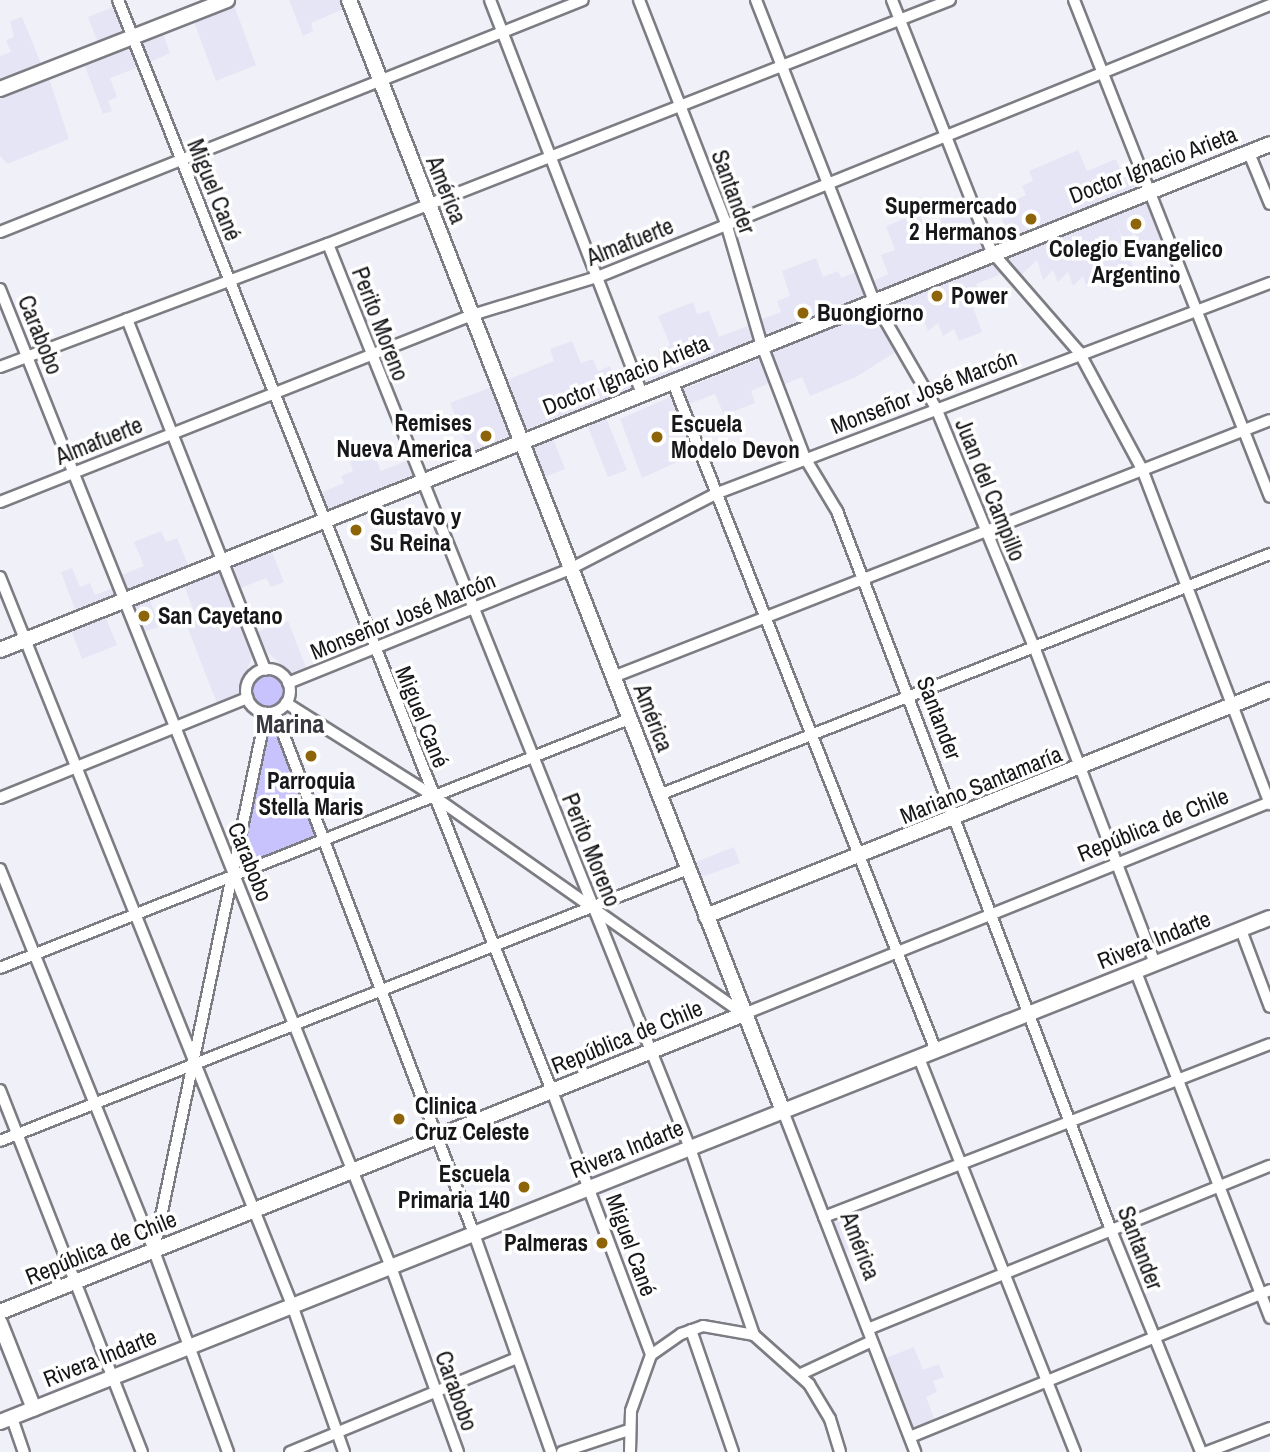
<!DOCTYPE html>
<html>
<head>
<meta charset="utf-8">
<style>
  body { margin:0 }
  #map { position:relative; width:1270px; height:1452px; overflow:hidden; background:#f0f0f8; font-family:"Archivo Narrow",sans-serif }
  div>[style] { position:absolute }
  .built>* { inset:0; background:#e6e5f5 }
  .green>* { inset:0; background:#c8c3fc }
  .round { border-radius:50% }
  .roads { filter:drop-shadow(2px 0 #7c7c83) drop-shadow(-2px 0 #7c7c83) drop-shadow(0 2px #7c7c83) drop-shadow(0 -2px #7c7c83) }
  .street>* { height:10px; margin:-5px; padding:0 5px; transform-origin:5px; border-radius:5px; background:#fff }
  .street>.ring { margin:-5px; padding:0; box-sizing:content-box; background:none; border:10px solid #fff; border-radius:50% }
  .secondary>* { height:14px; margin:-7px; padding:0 7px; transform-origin:7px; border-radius:7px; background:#fff }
  .dots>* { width:19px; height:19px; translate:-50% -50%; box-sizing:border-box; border:4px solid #fff; border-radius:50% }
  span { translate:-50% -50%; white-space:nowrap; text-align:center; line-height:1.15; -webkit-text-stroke:7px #fff; paint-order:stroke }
  .street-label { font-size:23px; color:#17171a }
  .poi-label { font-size:23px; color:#17171a; font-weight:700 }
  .right { translate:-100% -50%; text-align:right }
  .left { translate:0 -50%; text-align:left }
  .quarter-label { font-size:26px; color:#393940; font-weight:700 }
</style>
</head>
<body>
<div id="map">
  <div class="built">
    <div style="clip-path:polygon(289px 0,343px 0,346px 8px,311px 23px,313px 31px,303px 36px)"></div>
    <div style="clip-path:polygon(234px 5px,256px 65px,216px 81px,194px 22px)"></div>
    <div style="clip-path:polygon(116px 6px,123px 30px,98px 43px,88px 17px)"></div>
    <div style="clip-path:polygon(22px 17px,42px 66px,0 82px,0 56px,11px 52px,6px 40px,14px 37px,10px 21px)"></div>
    <div style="clip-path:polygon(163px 34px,170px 53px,146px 64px,141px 45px)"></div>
    <div style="clip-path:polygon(124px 48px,133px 52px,139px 67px,110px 78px,117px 97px,108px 101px,112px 111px,103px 114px,84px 64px)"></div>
    <div style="clip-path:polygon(49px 78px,69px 139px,7px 164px,0 155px,0 97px)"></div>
    <div style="clip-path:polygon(1078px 150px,1087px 171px,1116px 159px,1122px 174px,1138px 168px,1142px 189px,997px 243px,993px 236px,1006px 230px,998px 208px,1026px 195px,1022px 186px,1033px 181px,1029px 171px)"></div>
    <div style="clip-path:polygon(1146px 202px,1163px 243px,1142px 251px,1135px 234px,1123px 238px,1115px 221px,1134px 269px,1087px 288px,1083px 276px,1073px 286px,1068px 272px,1058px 282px,1053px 270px,1043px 280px,1037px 260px,1018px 278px,1003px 260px)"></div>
    <div style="clip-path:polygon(972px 206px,987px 252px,882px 294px,875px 291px,871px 282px,888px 274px,881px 255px,895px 250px,886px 226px,919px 213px,924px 225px)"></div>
    <div style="clip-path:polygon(816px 258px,823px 277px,838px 271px,841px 278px,861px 270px,869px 292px,866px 299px,765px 336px,759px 320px,781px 312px,777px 301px,790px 296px,782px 271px)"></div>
    <div style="clip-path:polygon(990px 262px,1004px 273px,976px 284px,982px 299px,973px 307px,982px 332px,959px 341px,954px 329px,943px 336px,938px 323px,928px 331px,923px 318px,911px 327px,907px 315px,890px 322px,882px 306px)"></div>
    <div style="clip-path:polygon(693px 302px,697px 314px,709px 311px,719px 337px,750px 325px,753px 342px,649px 385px,637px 364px,661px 360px,658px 350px,670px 345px,658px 316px)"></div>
    <div style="clip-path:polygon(870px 310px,897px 351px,856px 377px,810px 396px,802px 377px,783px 385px,773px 357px,775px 349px,866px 316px)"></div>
    <div style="clip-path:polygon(572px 341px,581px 363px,593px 359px,598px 371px,610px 366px,614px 377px,632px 370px,635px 387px,522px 431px,502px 382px,554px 361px,550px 349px)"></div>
    <div style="clip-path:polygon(759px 355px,772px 382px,751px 391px,755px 403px,724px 415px,715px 394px,686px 405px,681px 390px,684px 385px,686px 388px,756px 360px)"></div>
    <div style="clip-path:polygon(494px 386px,513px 434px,471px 454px,450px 403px)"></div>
    <div style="clip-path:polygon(670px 397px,693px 455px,642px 478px,620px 419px)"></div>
    <div style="clip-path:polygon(605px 415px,627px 470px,608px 477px,586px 422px)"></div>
    <div style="clip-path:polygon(552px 436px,565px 469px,540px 479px,529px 450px)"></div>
    <div style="clip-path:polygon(371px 447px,381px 471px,411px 459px,413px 479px,324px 512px,316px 495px,344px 483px,341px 476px,353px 471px,348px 456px)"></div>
    <div style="clip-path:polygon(161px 531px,166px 542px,177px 538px,189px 567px,126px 590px,119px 576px,144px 566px,134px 542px)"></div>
    <div style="clip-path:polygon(270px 547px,284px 582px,271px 587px,266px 578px,241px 588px,233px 564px)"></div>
    <div style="clip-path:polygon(72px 568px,80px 587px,90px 583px,95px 595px,115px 587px,116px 595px,76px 612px,61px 572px)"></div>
    <div style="clip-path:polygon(219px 570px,252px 657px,238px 696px,218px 706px,183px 616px,194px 612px,183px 582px)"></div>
    <div style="clip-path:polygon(148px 595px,160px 626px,142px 633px,132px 607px)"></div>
    <div style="clip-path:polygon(104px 613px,117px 645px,82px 659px,70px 627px)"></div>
    <div style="clip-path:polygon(288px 621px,307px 670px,294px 675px,267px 652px,257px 632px)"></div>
    <div style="clip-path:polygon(734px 847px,740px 863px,697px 879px,691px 864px)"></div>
    <div style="clip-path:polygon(850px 1214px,861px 1244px,843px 1252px,834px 1223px)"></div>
    <div style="clip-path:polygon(914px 1347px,923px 1370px,939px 1364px,944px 1377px,933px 1381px,937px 1392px,926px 1397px,935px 1421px,915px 1428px,909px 1426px,883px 1359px)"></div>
  </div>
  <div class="green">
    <div class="round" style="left:253px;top:676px;width:30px;height:30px"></div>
    <div style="clip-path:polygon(273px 727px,316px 836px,241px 868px,267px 731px)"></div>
  </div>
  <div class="roads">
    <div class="street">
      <div style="left:118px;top:0;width:1174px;rotate:68.31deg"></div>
      <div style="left:552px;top:1091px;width:282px;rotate:69.4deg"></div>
      <div style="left:651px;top:1355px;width:59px;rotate:109.7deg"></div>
      <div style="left:631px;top:1411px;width:41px;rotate:91.4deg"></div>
      <div style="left:490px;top:0;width:420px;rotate:68.9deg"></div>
      <div style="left:639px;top:0;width:239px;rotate:68.7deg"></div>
      <div style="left:726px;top:223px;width:125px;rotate:73.7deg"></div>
      <div style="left:761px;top:343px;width:123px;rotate:69.1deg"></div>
      <div style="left:805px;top:458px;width:62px;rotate:58.9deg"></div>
      <div style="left:837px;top:511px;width:769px;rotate:69.14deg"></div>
      <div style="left:1111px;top:1230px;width:240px;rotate:67.9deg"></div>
      <div style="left:756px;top:0;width:321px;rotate:68.6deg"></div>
      <div style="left:873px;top:299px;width:126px;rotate:60deg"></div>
      <div style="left:936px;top:408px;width:255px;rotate:67.7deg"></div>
      <div style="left:1033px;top:644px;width:342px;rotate:69.1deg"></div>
      <div style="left:892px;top:0;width:271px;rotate:68.4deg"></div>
      <div style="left:992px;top:252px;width:133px;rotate:49deg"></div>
      <div style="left:1079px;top:352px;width:133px;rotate:61.7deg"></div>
      <div style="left:1142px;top:469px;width:359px;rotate:69.1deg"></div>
      <div style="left:1074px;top:0;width:534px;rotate:68.48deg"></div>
      <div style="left:1249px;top:153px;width:55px;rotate:67.6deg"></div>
      <div style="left:0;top:232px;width:627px;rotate:-21.7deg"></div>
      <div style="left:328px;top:244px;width:974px;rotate:68.18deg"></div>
      <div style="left:690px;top:1148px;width:198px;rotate:71.1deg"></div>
      <div style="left:0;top:289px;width:1053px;rotate:68.21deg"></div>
      <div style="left:391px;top:1267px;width:197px;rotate:70.1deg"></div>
      <div style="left:127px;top:319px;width:377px;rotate:68.5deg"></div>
      <div style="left:0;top:367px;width:350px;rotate:-20.6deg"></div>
      <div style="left:328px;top:244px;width:668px;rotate:-21.42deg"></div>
      <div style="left:672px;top:380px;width:721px;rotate:68.52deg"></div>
      <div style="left:0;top:502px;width:508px;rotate:-21.61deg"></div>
      <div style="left:472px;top:315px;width:134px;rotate:-16.9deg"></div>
      <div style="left:600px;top:276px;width:723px;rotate:-22.02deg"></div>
      <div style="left:0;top:577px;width:784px;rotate:68.14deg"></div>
      <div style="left:292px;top:1305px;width:156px;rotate:70.5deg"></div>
      <div class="ring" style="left:246px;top:669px;width:34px;height:34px"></div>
      <div style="left:613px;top:677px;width:705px;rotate:-21.36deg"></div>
      <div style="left:288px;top:683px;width:304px;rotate:-22deg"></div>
      <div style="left:570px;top:569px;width:163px;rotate:-27.3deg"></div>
      <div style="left:715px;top:494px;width:594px;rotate:-20.82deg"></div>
      <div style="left:286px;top:703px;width:173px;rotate:32.2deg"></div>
      <div style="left:432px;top:795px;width:381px;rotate:35.1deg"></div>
      <div style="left:744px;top:1014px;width:567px;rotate:-21.95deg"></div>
      <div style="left:275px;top:712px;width:559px;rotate:69.13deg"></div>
      <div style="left:474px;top:1234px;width:231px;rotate:70.5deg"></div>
      <div style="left:659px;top:795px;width:657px;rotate:-21.53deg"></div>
      <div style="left:0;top:798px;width:267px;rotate:-22deg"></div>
      <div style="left:0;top:869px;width:412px;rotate:68deg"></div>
      <div style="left:154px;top:1251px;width:214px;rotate:69.8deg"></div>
      <div style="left:1241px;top:930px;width:82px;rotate:69.4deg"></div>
      <div style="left:0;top:968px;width:676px;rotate:-21.6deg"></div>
      <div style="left:1136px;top:972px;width:371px;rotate:68.8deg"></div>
      <div style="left:919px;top:1058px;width:424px;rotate:68.4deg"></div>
      <div style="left:0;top:1090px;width:389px;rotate:68.6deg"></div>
      <div style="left:783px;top:1111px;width:366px;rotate:68.8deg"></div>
      <div style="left:0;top:1141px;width:740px;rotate:-21.57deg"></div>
      <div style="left:824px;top:1217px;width:478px;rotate:-21.2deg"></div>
      <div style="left:154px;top:1250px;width:549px;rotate:-78.22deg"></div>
      <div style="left:868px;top:1329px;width:434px;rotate:-22.1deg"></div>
      <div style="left:691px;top:1330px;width:129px;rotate:71deg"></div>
      <div style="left:651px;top:1355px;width:37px;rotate:-35deg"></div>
      <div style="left:681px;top:1334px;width:23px;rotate:-20deg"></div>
      <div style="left:703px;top:1326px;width:52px;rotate:10deg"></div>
      <div style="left:754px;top:1335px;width:74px;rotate:41.7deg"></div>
      <div style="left:809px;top:1384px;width:41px;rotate:59deg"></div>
      <div style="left:830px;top:1419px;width:34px;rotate:73deg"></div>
      <div style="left:801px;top:1374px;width:78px;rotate:-24.9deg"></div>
      <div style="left:12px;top:1418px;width:36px;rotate:71deg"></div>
      <div style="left:910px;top:1437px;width:389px;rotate:-22.2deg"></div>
      <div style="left:290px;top:1452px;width:246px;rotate:-22.5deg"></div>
      <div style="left:562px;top:1452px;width:71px;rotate:-18.2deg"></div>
      <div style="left:1207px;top:1452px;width:67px;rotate:-20.9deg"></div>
    </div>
    <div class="secondary">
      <div style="left:349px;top:0;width:1193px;rotate:68.66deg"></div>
      <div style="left:0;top:89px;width:244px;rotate:-21.4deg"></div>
      <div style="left:0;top:650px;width:1367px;rotate:-21.72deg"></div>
      <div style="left:706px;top:916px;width:608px;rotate:-21.84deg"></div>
      <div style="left:0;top:1312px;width:801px;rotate:-21.83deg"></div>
      <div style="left:0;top:1323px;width:92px;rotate:68.4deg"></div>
      <div style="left:0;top:1422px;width:1366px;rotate:-21.65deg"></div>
    </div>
  </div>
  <div class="dots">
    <div style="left:1031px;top:219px;background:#8e6409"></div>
    <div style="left:1136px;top:224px;background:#8e6409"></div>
    <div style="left:937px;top:296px;background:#8e6409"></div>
    <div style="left:803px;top:313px;background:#8e6409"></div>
    <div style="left:486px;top:436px;background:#8e6409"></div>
    <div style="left:657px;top:437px;background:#8e6409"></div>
    <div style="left:356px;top:530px;background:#8e6409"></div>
    <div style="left:144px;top:616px;background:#8e6409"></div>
    <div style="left:311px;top:756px;background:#8e6409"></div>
    <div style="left:399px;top:1119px;background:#8e6409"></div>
    <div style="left:524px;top:1187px;background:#8e6409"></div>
    <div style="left:602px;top:1243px;background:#8e6409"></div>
  </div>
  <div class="street-label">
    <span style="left:1153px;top:165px;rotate:-21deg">Doctor Ignacio Arieta</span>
    <span style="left:214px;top:190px;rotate:68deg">Miguel Cané</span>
    <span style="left:446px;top:190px;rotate:68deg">América</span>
    <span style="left:733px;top:192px;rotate:70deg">Santander</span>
    <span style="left:630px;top:242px;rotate:-22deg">Almafuerte</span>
    <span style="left:380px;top:324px;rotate:69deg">Perito Moreno</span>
    <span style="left:40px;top:335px;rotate:68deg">Carabobo</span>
    <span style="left:626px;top:375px;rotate:-22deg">Doctor Ignacio Arieta</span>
    <span style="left:924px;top:392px;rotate:-21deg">Monseñor José Marcón</span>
    <span style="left:99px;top:441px;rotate:-22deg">Almafuerte</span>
    <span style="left:990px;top:490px;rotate:68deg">Juan del Campillo</span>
    <span style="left:403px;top:616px;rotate:-22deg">Monseñor José Marcón</span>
    <span style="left:422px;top:717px;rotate:68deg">Miguel Cané</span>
    <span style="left:653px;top:718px;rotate:69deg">América</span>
    <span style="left:939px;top:718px;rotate:69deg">Santander</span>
    <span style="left:981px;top:785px;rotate:-22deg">Mariano Santamaría</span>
    <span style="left:1153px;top:825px;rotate:-22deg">República de Chile</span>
    <span style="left:591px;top:850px;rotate:68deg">Perito Moreno</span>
    <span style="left:250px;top:862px;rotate:68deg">Carabobo</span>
    <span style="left:1154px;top:940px;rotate:-22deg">Rivera Indarte</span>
    <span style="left:627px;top:1037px;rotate:-22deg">República de Chile</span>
    <span style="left:627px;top:1149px;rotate:-22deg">Rivera Indarte</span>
    <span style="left:631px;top:1245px;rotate:70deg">Miguel Cané</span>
    <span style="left:860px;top:1246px;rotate:69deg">América</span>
    <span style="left:101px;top:1248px;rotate:-22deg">República de Chile</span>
    <span style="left:1140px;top:1248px;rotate:69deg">Santander</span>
    <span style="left:100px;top:1358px;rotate:-22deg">Rivera Indarte</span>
    <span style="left:456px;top:1391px;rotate:70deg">Carabobo</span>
  </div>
  <div class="poi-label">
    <span class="right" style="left:1017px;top:219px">Supermercado<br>2 Hermanos</span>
    <span style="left:1136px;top:262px">Colegio Evangelico<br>Argentino</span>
    <span class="left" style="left:951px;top:296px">Power</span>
    <span class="left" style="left:817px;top:313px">Buongiorno</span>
    <span class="right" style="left:472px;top:436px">Remises<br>Nueva America</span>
    <span class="left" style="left:671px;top:437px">Escuela<br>Modelo Devon</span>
    <span class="left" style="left:370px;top:530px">Gustavo y<br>Su Reina</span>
    <span class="left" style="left:158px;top:616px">San Cayetano</span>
    <span style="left:311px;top:794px">Parroquia<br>Stella Maris</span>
    <span class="left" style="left:415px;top:1119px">Clinica<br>Cruz Celeste</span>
    <span class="right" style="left:510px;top:1187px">Escuela<br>Primaria 140</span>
    <span class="right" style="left:588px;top:1243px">Palmeras</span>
  </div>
  <div class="quarter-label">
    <span style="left:290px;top:724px">Marina</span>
  </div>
</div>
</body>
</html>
